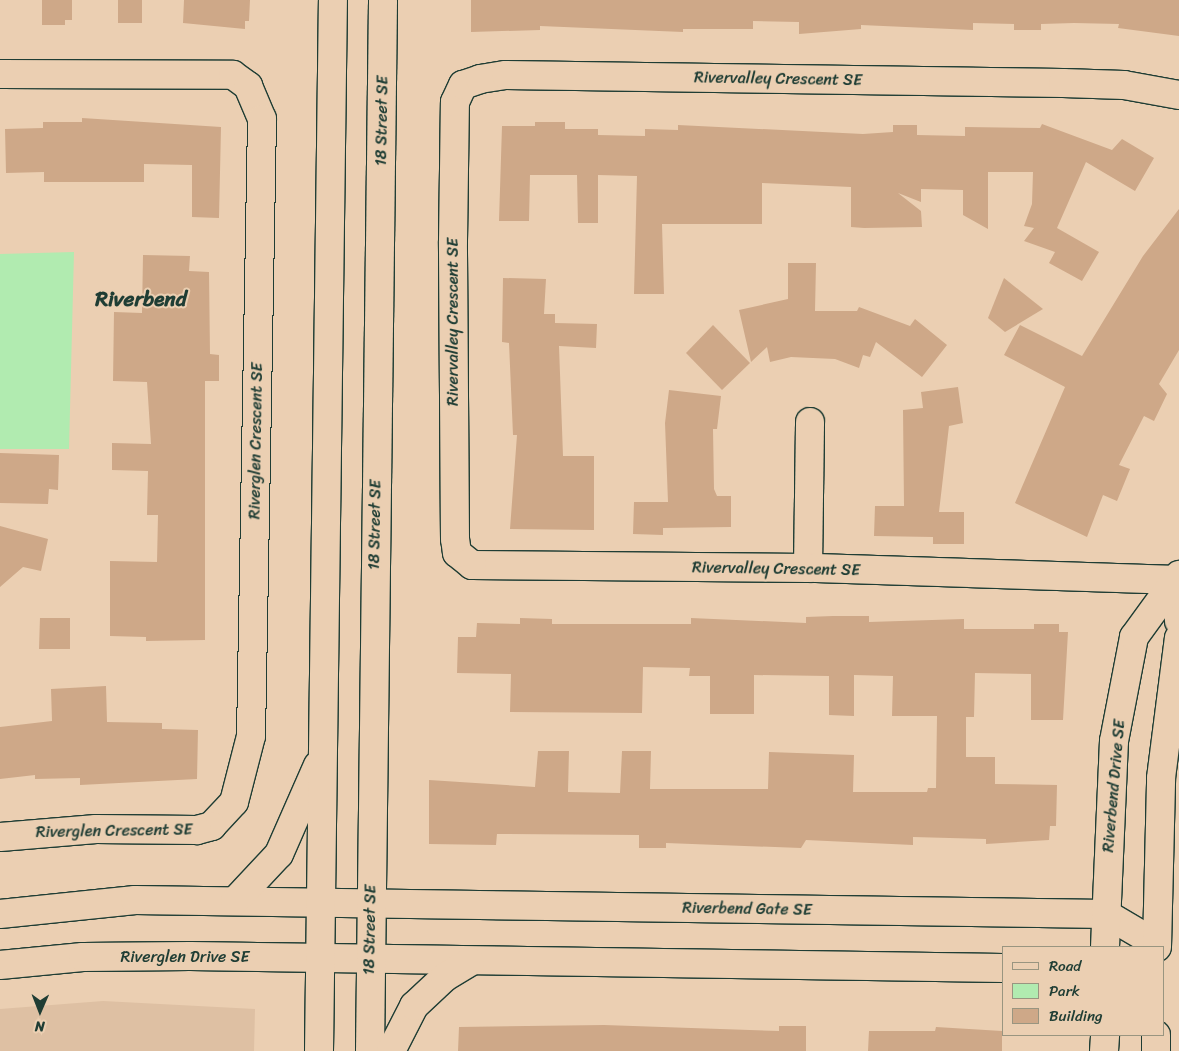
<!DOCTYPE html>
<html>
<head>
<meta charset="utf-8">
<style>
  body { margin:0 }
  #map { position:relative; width:1179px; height:1051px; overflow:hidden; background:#ebcfb2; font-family:Sriracha,sans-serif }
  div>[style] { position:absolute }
  .built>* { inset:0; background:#dec0a3 }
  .green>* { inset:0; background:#b1ebb0 }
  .building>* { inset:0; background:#cea888 }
  .roads { filter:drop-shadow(1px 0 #1f3d34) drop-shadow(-1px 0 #1f3d34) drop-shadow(0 1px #1f3d34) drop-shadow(0 -1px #1f3d34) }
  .minor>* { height:28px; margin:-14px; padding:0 14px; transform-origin:14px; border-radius:14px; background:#ebcfb2 }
  .tertiary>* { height:28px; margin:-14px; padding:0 14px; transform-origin:14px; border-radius:14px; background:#ebcfb2 }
  .secondary>* { height:28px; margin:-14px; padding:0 14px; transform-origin:14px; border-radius:14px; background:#ebcfb2 }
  span { translate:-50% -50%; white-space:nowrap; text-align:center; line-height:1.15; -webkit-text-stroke:4px #ebcfb2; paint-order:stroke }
  .street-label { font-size:16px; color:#1f3d34 }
  .district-label { font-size:21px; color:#1f3d34; font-weight:700 }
  .legend { position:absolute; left:1002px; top:946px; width:162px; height:90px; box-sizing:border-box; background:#ebcfb2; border:1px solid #999580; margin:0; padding:6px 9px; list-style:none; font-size:15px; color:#1f3d34 }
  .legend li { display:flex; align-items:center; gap:10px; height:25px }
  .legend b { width:25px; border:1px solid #999580 }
  .north { position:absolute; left:15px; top:986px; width:50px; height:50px; -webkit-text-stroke:4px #ebcfb2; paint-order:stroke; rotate:181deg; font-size:14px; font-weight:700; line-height:20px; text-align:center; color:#1f3d34 }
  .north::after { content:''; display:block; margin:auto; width:18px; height:22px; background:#1f3d34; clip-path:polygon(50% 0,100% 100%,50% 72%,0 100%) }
</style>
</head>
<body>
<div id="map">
  <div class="built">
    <div style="clip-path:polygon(103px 1001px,255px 1009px,254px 1051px,0 1051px,0 1009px)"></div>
  </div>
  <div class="green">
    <div style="clip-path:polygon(74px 252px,69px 449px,0 449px,0 254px)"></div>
  </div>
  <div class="building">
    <div style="clip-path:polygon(42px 0,72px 0,72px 20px,65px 20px,65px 25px,42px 25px)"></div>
    <div style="clip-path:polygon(118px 0,142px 0,142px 23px,118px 23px)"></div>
    <div style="clip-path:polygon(184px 0,250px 0,249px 21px,245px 21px,245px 29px,183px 23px)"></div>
    <div style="clip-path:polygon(471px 0,1179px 0,1179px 36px,1118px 28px,1119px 24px,1074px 23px,1041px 24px,1041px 30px,1014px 30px,1014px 24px,973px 23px,973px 30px,861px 25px,861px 29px,799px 34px,799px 22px,753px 21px,753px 29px,683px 29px,683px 32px,540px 26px,540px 30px,471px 32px)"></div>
    <div style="clip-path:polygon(82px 118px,221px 127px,219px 218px,192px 217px,192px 165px,144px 164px,144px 182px,44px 182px,44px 172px,6px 173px,5px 129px,43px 128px,43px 122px,82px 122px)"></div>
    <div style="clip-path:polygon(535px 122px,565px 122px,565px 129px,598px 129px,598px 135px,645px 136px,645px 129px,678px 130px,678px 125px,863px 134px,893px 132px,893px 125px,917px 125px,917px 135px,965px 136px,965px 127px,1040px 128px,1042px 124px,1112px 150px,1122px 139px,1154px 158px,1135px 191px,1086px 162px,1057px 228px,1099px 252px,1082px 281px,1049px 263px,1055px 252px,1024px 241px,1034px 228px,1024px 226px,1032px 204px,1033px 172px,988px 172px,988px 229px,963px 215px,963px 190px,921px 189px,921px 202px,898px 193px,921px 211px,922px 227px,864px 228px,851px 227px,851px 187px,762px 183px,762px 224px,662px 224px,664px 294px,634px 294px,637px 176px,598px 175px,598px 223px,578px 223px,577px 175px,530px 175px,529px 221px,499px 221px,502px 126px,535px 126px)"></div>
    <div style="clip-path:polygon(1179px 209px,1179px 350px,1159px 384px,1167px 394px,1154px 421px,1144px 416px,1119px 465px,1130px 469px,1117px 501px,1103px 495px,1087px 537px,1015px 503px,1065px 387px,1004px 355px,1020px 325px,1082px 356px,1143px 256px)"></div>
    <div style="clip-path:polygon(143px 255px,190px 256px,189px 271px,209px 272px,210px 354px,219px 355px,219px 381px,205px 381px,205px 640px,146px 641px,146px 637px,110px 636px,110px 561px,157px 562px,158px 515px,147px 515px,148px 471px,112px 470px,112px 443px,151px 444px,147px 382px,113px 381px,114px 312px,142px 313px)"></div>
    <div style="clip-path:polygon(788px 263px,816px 263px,815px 311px,857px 311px,859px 307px,910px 326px,915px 319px,947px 345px,922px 377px,876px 342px,870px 357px,863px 355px,859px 368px,835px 359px,791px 357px,770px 362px,767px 347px,751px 362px,739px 310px,788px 299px)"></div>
    <div style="clip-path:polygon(503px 278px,546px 279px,544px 314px,555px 314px,555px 323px,597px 324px,596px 348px,559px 346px,563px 456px,594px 456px,594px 530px,510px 529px,517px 435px,513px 435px,509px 343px,502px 342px)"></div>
    <div style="clip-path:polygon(1004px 278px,1043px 309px,1005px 332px,988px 318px)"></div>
    <div style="clip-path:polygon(713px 325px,750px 363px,722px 390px,686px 353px)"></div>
    <div style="clip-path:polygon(958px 387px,963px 423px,949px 426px,939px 512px,964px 512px,964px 544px,933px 544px,933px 537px,874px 536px,875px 506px,904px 506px,903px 410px,923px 408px,921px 392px)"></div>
    <div style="clip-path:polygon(669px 390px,721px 396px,717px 429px,713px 429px,714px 489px,717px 496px,731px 496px,731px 527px,663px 528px,663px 535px,633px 534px,634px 502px,668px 502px,665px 423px)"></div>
    <div style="clip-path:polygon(0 453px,59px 455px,58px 490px,49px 489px,48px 504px,0 503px)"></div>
    <div style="clip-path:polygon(0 526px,48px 539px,41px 571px,23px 567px,0 587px)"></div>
    <div style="clip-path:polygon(833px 616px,869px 616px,869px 622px,964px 619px,964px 629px,1034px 629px,1034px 624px,1059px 624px,1059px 632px,1068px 632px,1063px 720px,1031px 720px,1031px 674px,975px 673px,974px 717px,966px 717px,966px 757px,995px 757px,995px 784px,1057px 785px,1056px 826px,1050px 826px,1049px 840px,986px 844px,986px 839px,913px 837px,913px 845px,806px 840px,801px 848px,666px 843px,666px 848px,639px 848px,639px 835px,497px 834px,496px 845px,429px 844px,429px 780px,535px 787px,538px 751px,569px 751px,568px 792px,620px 793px,622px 751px,651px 751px,650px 789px,768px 789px,769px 752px,854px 755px,853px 792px,927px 792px,928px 788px,936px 788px,937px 716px,892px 716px,893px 676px,854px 675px,854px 716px,829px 715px,829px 676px,754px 675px,754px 714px,710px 714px,710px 676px,689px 676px,690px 668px,643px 667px,642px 713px,510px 712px,511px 674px,457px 673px,458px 637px,476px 637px,477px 623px,520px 624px,520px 618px,552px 619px,552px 624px,691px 624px,691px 618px,806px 623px,806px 617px)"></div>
    <div style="clip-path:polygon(40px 618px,70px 618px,70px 649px,39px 649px)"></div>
    <div style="clip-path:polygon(106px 686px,107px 722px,162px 723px,162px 729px,198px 730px,197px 779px,80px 785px,80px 778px,35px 779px,35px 775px,0 779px,0 727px,52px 721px,51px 689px)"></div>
    <div style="clip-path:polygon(604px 1025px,779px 1031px,779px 1026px,806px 1026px,806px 1051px,458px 1051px,459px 1027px)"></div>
    <div style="clip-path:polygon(936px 1027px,1002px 1031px,1002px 1051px,868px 1051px,869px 1031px,935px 1031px)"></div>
  </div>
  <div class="roads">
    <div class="minor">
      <div style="left:0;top:74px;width:233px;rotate:0.2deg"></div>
      <div style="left:233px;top:75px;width:19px;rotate:36deg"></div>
      <div style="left:248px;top:86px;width:36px;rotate:67deg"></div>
      <div style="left:262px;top:119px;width:617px;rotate:91.02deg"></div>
      <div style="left:251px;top:736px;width:68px;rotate:104.4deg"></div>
      <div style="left:234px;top:802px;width:33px;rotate:133deg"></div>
      <div style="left:212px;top:826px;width:16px;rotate:165deg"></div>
      <div style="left:197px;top:830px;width:101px;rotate:-179.4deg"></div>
      <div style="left:96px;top:829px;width:96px;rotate:175.2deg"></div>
      <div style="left:808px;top:568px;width:146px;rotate:-89.2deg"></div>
      <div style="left:1177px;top:580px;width:369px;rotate:-178.1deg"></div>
      <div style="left:808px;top:568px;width:336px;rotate:-179.5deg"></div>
      <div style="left:472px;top:565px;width:19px;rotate:-141deg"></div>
      <div style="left:457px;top:553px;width:14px;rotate:-98deg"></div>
      <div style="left:455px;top:539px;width:298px;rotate:-90.4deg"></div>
      <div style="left:453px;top:241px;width:139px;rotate:-89.2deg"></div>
      <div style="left:455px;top:102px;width:19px;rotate:-65deg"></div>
      <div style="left:463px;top:85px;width:18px;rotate:-19deg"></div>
      <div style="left:480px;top:79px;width:26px;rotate:-9deg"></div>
      <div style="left:506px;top:75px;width:557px;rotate:0.82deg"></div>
      <div style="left:1063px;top:83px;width:61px;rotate:1.9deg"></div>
      <div style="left:1124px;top:85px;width:56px;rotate:10.3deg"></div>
    </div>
    <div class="tertiary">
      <div style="left:1177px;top:580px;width:41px;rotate:87.2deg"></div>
      <div style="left:0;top:914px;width:136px;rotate:-5.9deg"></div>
      <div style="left:135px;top:900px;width:971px;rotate:0.83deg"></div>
      <div style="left:1106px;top:914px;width:59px;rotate:30.5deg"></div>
      <div style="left:1105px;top:947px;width:206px;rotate:-87.5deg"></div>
      <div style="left:1114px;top:741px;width:106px;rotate:-79.1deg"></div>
      <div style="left:1134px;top:637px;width:77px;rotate:-54deg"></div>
      <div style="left:1157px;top:947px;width:169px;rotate:-88.6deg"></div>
      <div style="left:1161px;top:778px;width:141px;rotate:-82.7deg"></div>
      <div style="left:0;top:965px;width:83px;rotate:-5.5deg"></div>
      <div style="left:83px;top:957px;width:107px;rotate:-0.5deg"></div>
      <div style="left:190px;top:956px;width:813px;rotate:0.85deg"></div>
      <div style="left:1104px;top:1051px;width:16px;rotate:-86deg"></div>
      <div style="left:1156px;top:1051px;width:16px;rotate:-90deg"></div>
    </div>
    <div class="secondary">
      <div style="left:235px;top:901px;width:64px;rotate:-46.9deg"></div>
      <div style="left:279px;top:854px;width:97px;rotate:-66.3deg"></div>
      <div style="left:319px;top:1051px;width:1051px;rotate:-89.24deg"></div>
      <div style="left:370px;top:1051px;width:1051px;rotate:-89.29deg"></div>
      <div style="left:391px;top:1051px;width:51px;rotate:-62.9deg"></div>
      <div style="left:414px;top:1006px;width:42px;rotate:-43.1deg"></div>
      <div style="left:445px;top:977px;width:29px;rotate:-31deg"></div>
    </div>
  </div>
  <div class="street-label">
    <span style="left:778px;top:79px;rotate:1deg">Rivervalley Crescent SE</span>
    <span style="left:382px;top:121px;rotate:-89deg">18 Street SE</span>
    <span style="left:453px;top:322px;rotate:-90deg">Rivervalley Crescent SE</span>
    <span style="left:256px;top:441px;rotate:-89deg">Riverglen Crescent SE</span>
    <span style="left:375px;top:525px;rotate:-89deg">18 Street SE</span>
    <span style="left:776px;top:569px;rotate:1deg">Rivervalley Crescent SE</span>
    <span style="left:1114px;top:786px;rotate:-85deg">Riverbend Drive SE</span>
    <span style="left:114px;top:831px;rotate:-1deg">Riverglen Crescent SE</span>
    <span style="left:747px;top:909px;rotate:1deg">Riverbend Gate SE</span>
    <span style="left:370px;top:930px;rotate:-89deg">18 Street SE</span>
    <span style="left:185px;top:957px">Riverglen Drive SE</span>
  </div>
  <div class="district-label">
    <span style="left:141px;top:299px">Riverbend</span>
  </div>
  <ul class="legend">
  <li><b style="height:6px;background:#ebcfb2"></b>Road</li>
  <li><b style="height:14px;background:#b1ebb0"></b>Park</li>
  <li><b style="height:14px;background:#cea888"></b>Building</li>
  </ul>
  <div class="north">N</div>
</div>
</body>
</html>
